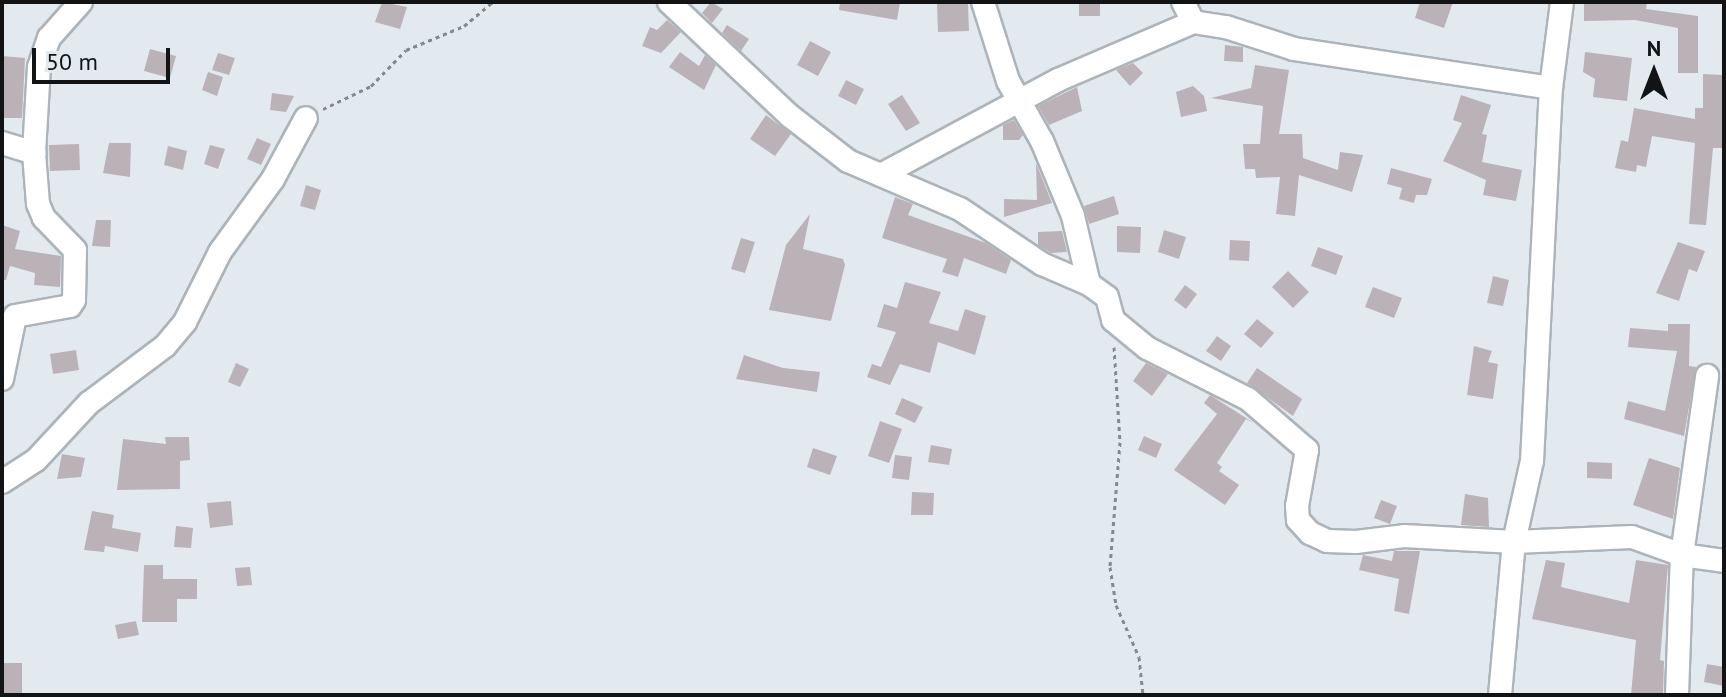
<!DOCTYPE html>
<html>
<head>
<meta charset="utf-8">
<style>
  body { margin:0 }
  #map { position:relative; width:1726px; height:697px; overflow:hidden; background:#e2eaf0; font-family:"PT Sans",sans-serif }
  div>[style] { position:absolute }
  .building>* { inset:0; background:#bbb2b7 }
  .path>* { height:3px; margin-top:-1.5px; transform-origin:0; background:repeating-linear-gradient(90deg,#83898d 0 4px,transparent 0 8px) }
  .roads { filter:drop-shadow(2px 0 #acb4b9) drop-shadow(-2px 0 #acb4b9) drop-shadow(0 2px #acb4b9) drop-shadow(0 -2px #acb4b9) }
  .minor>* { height:22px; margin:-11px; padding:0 11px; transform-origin:11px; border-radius:11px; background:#fff }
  span { translate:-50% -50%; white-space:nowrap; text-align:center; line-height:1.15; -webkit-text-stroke:6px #e2eaf0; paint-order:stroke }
  .frame { position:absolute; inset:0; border:4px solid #111315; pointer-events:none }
  .north { position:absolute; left:1614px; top:32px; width:80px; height:80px; -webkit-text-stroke:6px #e2eaf0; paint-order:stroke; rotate:0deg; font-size:22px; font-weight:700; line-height:32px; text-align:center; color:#111315 }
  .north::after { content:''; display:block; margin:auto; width:28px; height:36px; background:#111315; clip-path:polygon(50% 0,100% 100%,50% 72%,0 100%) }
  .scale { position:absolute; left:32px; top:48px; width:138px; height:36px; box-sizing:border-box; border:4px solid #111315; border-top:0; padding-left:10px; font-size:24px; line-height:28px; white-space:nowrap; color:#111315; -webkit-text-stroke:6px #e2eaf0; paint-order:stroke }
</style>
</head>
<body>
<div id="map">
  <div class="building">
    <div style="clip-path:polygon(382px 2px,407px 7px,400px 29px,375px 22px)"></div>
    <div style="clip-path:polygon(711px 2px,723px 9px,712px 23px,702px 13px)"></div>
    <div style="clip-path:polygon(840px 2px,900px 2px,897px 20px,839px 10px)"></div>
    <div style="clip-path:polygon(1079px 2px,1100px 2px,1100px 16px,1079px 16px)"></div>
    <div style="clip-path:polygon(1420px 2px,1453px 2px,1444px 28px,1415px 18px)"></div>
    <div style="clip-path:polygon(1584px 2px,1647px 2px,1646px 9px,1698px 16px,1698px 73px,1678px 73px,1678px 28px,1635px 20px,1584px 21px)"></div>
    <div style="clip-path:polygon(937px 4px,968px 4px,969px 31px,938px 32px)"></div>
    <div style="clip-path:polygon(667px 20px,681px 32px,661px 53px,642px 46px,650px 27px,657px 30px)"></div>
    <div style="clip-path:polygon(727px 25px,749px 39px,741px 51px,722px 33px)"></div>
    <div style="clip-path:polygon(810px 41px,831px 52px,818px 76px,797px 65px)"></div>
    <div style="clip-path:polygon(1225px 45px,1243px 47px,1243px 62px,1224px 61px)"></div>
    <div style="clip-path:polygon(150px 49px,176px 56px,170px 78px,144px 71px)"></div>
    <div style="clip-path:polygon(680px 52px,699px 66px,705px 55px,716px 65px,704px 90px,669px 67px)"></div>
    <div style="clip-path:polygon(1585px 52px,1632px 58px,1627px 101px,1593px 97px,1595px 79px,1583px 72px)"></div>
    <div style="clip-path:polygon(218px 53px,235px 58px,229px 75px,212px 70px)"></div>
    <div style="clip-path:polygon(2px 56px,25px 58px,22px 118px,2px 118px)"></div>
    <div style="clip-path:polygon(1133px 63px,1143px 73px,1130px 86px,1116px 70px)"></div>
    <div style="clip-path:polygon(1255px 65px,1289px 70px,1279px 134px,1302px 134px,1303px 158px,1338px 170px,1340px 152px,1363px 155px,1352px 192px,1299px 175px,1295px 216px,1276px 214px,1280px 177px,1256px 178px,1255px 169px,1245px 169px,1243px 144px,1260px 144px,1263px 106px,1211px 98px,1251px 88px)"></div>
    <div style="clip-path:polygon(208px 72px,223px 77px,217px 96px,202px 90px)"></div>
    <div style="clip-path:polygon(1703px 74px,1724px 75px,1724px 148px,1713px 148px,1706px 225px,1689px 224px,1695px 143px,1652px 136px,1646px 167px,1637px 165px,1636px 172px,1615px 168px,1621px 140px,1628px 142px,1634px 108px,1695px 119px,1695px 108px,1703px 108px)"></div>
    <div style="clip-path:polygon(846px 80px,864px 89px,856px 105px,838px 96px)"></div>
    <div style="clip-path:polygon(1193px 86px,1204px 96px,1207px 111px,1181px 117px,1176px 92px)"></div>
    <div style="clip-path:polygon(1077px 87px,1082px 111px,1049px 125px,1038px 106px)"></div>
    <div style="clip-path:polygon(272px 93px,294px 96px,286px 112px,270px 110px)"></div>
    <div style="clip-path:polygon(902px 95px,920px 123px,906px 131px,888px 104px)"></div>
    <div style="clip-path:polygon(1461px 95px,1491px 105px,1482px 134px,1487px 135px,1482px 162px,1522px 170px,1516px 201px,1483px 195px,1486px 180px,1443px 161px,1462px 123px,1453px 120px)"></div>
    <div style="clip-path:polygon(766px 115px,791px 134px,775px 156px,750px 139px)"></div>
    <div style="clip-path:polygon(1014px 120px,1023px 135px,1019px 140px,1003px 140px,1003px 125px)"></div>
    <div style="clip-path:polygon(257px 138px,271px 144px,261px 165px,247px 159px)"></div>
    <div style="clip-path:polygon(109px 143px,131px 143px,130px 177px,103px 173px)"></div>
    <div style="clip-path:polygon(79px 144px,80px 170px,50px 171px,49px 145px)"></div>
    <div style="clip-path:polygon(210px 145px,225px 149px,218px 169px,204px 164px)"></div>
    <div style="clip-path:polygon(168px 146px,187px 151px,183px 170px,164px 165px)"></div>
    <div style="clip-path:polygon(1036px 163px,1052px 203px,1004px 217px,1004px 199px,1037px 200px)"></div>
    <div style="clip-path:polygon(1391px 168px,1432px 179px,1427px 195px,1416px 195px,1414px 203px,1399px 199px,1402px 188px,1387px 184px)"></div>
    <div style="clip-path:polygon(306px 185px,321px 190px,315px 210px,300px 206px)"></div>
    <div style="clip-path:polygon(1114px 196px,1119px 214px,1089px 224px,1084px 206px)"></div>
    <div style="clip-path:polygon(895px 197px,913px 204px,908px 215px,986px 243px,1011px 260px,1006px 274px,964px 258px,958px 277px,942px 272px,947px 259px,882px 238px)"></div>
    <div style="clip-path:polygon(810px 214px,803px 249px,843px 259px,845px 265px,831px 321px,769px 310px,786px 245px)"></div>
    <div style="clip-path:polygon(96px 220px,111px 220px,110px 247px,92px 246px)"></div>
    <div style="clip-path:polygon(2px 225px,20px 231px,15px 249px,61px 256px,60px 287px,34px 285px,35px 273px,10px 266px,6px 280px,2px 280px)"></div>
    <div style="clip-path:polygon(1117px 226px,1141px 227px,1140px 253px,1117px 252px)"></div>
    <div style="clip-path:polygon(1164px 230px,1186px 237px,1179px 259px,1158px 252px)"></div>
    <div style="clip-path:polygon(1062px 231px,1067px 252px,1051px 253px,1038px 245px,1038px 232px)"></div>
    <div style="clip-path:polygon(741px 238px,755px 242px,745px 273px,731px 269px)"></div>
    <div style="clip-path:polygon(1230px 240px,1250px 241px,1249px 261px,1229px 260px)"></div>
    <div style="clip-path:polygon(1678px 242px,1705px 251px,1697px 272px,1689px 269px,1679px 301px,1656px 293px)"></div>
    <div style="clip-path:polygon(1318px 247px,1343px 256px,1336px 275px,1311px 266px)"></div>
    <div style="clip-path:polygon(1288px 271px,1309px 292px,1293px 308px,1272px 287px)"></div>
    <div style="clip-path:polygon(1493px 276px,1509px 280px,1503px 306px,1487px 303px)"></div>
    <div style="clip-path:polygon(905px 282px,941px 292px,929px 323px,958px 331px,965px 309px,986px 316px,975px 355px,938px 342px,930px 373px,900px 364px,890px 385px,867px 377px,872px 364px,881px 367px,896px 332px,877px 327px,884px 304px,897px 308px)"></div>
    <div style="clip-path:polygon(1185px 285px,1197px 294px,1186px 309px,1174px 300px)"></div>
    <div style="clip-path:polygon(1373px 287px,1402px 298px,1394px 318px,1365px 307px)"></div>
    <div style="clip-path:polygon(1257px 319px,1274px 333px,1261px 348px,1244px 334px)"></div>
    <div style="clip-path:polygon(1668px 324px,1690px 324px,1689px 366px,1696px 367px,1684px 436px,1624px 419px,1628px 401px,1665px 411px,1677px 351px,1628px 347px,1630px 328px,1668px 331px)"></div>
    <div style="clip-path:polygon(1217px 336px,1231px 346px,1221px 361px,1206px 351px)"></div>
    <div style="clip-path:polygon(1474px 346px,1492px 351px,1488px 362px,1498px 364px,1493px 399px,1467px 395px)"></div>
    <div style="clip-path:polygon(76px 350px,79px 370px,53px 374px,50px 354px)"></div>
    <div style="clip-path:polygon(744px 355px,783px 368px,820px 372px,817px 392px,736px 379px)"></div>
    <div style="clip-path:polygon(236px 363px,249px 369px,240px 387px,228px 382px)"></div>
    <div style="clip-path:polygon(1146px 363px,1168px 374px,1152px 396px,1133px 381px)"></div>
    <div style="clip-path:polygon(1257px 368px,1302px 399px,1293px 416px,1247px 383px)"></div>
    <div style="clip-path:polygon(1210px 395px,1254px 423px,1246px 419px,1217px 463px,1222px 467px,1219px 471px,1239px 485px,1225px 505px,1174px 470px,1217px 414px,1204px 403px)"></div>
    <div style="clip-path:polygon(902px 398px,923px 407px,915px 423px,895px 414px)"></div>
    <div style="clip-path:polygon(880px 421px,902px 429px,889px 463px,868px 456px)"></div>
    <div style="clip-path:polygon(1144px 436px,1162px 444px,1156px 458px,1138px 450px)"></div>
    <div style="clip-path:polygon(165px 437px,189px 437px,190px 460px,180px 461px,180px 489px,117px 490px,123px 439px,166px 444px)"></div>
    <div style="clip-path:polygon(931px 445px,952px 449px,949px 465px,928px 462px)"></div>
    <div style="clip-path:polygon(813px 448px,837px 456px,830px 475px,807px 467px)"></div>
    <div style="clip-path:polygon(62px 454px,85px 458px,81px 477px,57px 479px)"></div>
    <div style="clip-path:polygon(895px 455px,912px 457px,909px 480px,892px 478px)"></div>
    <div style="clip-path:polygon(1649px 458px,1680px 468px,1673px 519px,1633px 505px)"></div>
    <div style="clip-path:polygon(1587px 462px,1612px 463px,1612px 479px,1587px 478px)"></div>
    <div style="clip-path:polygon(912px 492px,934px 493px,933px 515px,911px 515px)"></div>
    <div style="clip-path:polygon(1465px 494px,1488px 498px,1489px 527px,1461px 525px)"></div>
    <div style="clip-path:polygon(1381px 500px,1397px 506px,1390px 524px,1374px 518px)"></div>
    <div style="clip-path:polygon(231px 501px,233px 525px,210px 528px,207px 503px)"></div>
    <div style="clip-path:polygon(92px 511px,114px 515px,112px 528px,141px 533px,138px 552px,105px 546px,104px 552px,84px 550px)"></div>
    <div style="clip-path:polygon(176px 526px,193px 528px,191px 548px,174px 547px)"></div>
    <div style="clip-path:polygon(1394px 551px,1420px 551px,1409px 614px,1394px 611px,1399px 579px,1359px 570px,1363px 555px,1392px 561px)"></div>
    <div style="clip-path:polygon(1546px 560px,1565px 563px,1561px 587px,1629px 603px,1636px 560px,1668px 565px,1660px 660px,1664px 661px,1663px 695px,1631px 695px,1636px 640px,1532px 619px)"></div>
    <div style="clip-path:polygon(144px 565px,163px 565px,163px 579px,197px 579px,197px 599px,177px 599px,177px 622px,142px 622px)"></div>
    <div style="clip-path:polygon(250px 567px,252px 585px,237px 586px,235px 568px)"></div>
    <div style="clip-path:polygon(136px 621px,139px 635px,118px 639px,115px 625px)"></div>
    <div style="clip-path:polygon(2px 663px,22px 663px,22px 695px,2px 695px)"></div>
    <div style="clip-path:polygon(1707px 664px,1724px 667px,1724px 686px,1704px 682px)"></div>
  </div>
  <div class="path">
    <div style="left:323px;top:109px;width:53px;rotate:-25.6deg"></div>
    <div style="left:371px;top:86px;width:50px;rotate:-45.8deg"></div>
    <div style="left:406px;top:50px;width:63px;rotate:-22.5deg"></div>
    <div style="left:464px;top:26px;width:38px;rotate:-40deg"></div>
    <div style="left:1114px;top:347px;width:95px;rotate:86.4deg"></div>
    <div style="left:1120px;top:442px;width:125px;rotate:94.6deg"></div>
    <div style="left:1110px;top:567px;width:38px;rotate:81deg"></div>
    <div style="left:1116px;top:605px;width:57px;rotate:66.1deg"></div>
    <div style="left:1139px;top:657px;width:38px;rotate:84deg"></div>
  </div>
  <div class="roads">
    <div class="minor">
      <div style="left:669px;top:2px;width:166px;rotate:43.3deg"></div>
      <div style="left:790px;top:116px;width:73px;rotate:37.8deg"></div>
      <div style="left:848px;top:161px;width:122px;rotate:23.2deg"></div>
      <div style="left:960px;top:209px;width:99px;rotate:33.9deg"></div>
      <div style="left:1042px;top:264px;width:51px;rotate:23.1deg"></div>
      <div style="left:1089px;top:284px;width:22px;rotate:36deg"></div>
      <div style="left:1107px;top:297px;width:24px;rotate:75deg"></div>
      <div style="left:1113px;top:320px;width:44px;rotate:39.5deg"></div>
      <div style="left:1147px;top:348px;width:113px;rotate:26.8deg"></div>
      <div style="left:1248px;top:399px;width:78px;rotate:40.8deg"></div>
      <div style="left:1307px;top:450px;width:57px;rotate:100.1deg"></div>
      <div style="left:1297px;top:506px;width:14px;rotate:86deg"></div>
      <div style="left:1298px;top:520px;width:18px;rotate:47deg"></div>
      <div style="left:1310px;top:533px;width:19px;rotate:25deg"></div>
      <div style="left:1327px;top:541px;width:29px;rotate:2deg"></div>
      <div style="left:1356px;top:542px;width:48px;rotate:-7.1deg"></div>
      <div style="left:1404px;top:536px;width:110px;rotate:3.1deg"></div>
      <div style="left:1514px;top:542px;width:118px;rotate:-2.4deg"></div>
      <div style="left:1632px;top:537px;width:53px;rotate:19.8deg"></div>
      <div style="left:1682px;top:555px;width:42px;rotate:8.1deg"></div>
      <div style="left:983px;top:2px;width:83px;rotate:72.4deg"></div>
      <div style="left:1008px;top:81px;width:69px;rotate:60.5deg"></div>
      <div style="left:1042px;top:141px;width:81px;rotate:67.5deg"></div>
      <div style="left:1073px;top:216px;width:70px;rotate:76.8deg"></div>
      <div style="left:1183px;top:2px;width:22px;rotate:63deg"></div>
      <div style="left:1193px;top:22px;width:33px;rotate:9deg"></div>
      <div style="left:1226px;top:27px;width:71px;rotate:17.9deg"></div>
      <div style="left:1294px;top:49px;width:260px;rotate:8.6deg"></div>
      <div style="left:2px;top:143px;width:34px;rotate:17deg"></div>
      <div style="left:881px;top:175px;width:201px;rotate:-28.2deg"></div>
      <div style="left:1058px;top:80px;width:147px;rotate:-23.2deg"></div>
      <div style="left:2px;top:379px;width:64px;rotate:-78.3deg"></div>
      <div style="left:15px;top:316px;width:56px;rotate:-10.3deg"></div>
      <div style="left:70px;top:306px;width:7px;rotate:-56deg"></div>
      <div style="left:74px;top:300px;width:50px;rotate:-88.9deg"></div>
      <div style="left:75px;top:250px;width:45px;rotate:-134.1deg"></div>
      <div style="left:44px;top:218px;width:15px;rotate:-113deg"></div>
      <div style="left:38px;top:204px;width:51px;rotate:-94.5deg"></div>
      <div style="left:34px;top:153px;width:86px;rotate:-86.7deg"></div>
      <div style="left:39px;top:67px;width:31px;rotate:-71deg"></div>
      <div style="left:49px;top:38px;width:48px;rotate:-48.4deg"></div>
      <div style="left:2px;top:482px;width:40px;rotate:-32.9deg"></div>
      <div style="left:36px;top:460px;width:78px;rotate:-47.1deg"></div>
      <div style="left:89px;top:403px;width:95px;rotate:-36.9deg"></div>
      <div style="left:165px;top:346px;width:31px;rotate:-50deg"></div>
      <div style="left:185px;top:322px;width:78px;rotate:-63.4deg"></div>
      <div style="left:220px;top:252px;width:90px;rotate:-54deg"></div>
      <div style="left:273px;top:179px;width:69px;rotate:-61.6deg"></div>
      <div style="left:1500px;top:695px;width:154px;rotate:-84.8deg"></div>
      <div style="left:1514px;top:542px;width:83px;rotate:-77.5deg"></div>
      <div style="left:1532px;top:461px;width:373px;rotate:-87.1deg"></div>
      <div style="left:1551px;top:88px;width:87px;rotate:-82.7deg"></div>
      <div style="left:1677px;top:695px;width:140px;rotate:-88deg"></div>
      <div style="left:1682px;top:555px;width:181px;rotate:-82deg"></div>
    </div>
  </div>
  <div class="frame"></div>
  <div class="north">N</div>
  <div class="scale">50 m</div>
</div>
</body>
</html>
